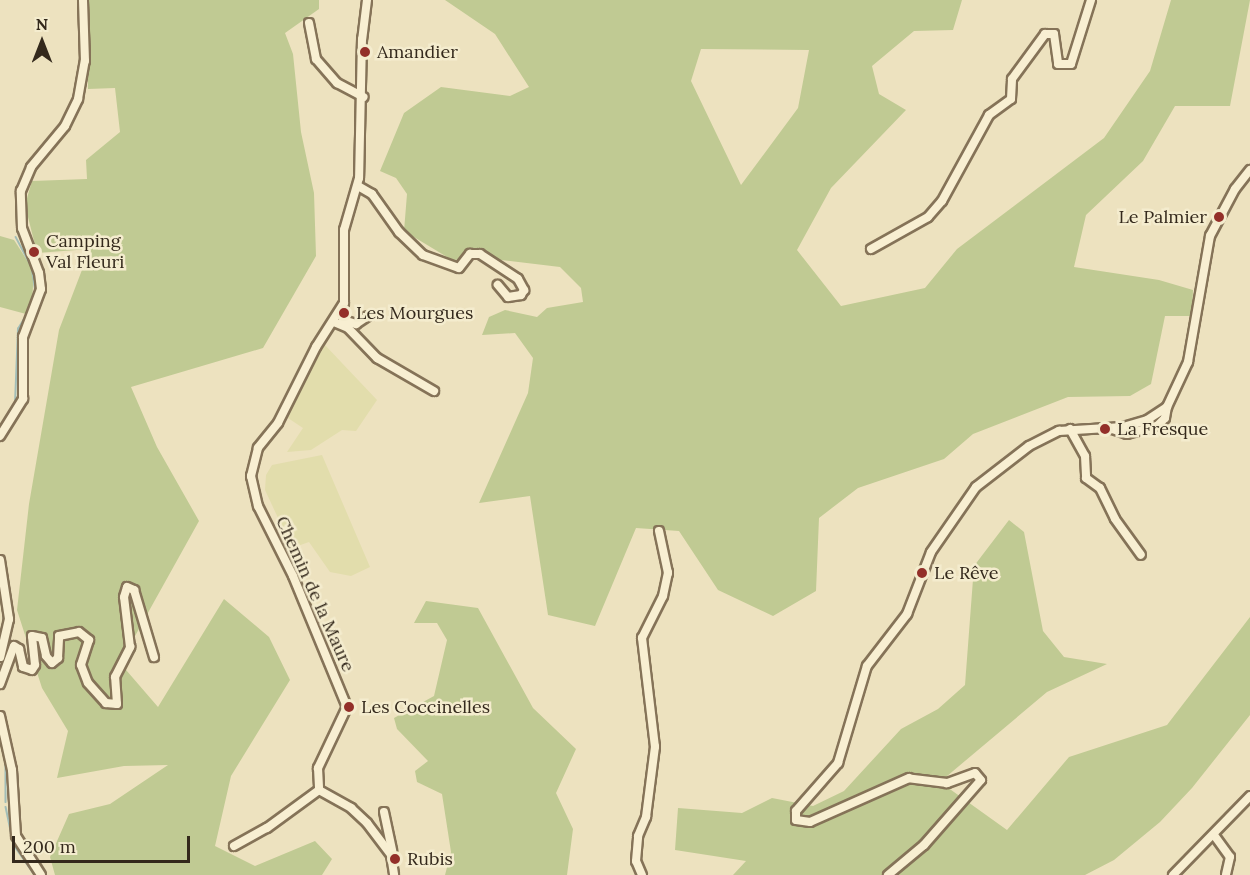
<!DOCTYPE html>
<html>
<head>
<meta charset="utf-8">
<style>
  body { margin:0 }
  #map { position:relative; width:1250px; height:875px; overflow:hidden; background:#ede2bf; font-family:Lora,serif }
  div>[style] { position:absolute }
  .farmland>* { inset:0; background:#e2ddac }
  .green>* { inset:0; background:#c0ca93 }
  .stream>* { height:1.5px; margin:-0.75px; padding:0 0.75px; transform-origin:0.75px; border-radius:0.75px; background:#a2beb8 }
  .roads { filter:drop-shadow(2px 0 #857358) drop-shadow(-2px 0 #857358) drop-shadow(0 2px #857358) drop-shadow(0 -2px #857358) }
  .minor>* { height:8px; margin:-4px; padding:0 4px; transform-origin:4px; border-radius:4px; background:#f8efd2 }
  .dots>* { width:16px; height:16px; translate:-50% -50%; box-sizing:border-box; border:3px solid #f4ecce; border-radius:50% }
  span { translate:-50% -50%; white-space:nowrap; text-align:center; line-height:1.15; -webkit-text-stroke:5px #f4ecce; paint-order:stroke }
  .poi-label { font-size:18px; color:#34291c }
  .left { translate:0 -50%; text-align:left }
  .right { translate:-100% -50%; text-align:right }
  .street-label { font-size:18px; color:#34291c }
  .north { position:absolute; left:12px; top:12px; width:60px; height:60px; -webkit-text-stroke:4px #f4ecce; paint-order:stroke; rotate:0deg; font-size:16px; font-weight:700; line-height:24px; text-align:center; color:#34291c }
  .north::after { content:''; display:block; margin:auto; width:21px; height:27px; background:#34291c; clip-path:polygon(50% 0,100% 100%,50% 72%,0 100%) }
  .scale { position:absolute; left:12px; top:836px; width:178px; height:27px; box-sizing:border-box; border:3px solid #34291c; border-top:0; padding-left:8px; font-size:18px; line-height:21px; white-space:nowrap; color:#34291c; -webkit-text-stroke:4px #f4ecce; paint-order:stroke }
</style>
</head>
<body>
<div id="map">
  <div class="farmland">
    <div style="clip-path:polygon(324px 344px,377px 400px,356px 431px,342px 430px,311px 450px,287px 452px,303px 428px,285px 416px)"></div>
    <div style="clip-path:polygon(322px 455px,370px 567px,351px 576px,330px 572px,309px 542px,292px 548px,265px 490px,266px 475px,272px 465px)"></div>
  </div>
  <div class="green">
    <div style="clip-path:polygon(88px 0,319px 0,319px 9px,285px 33px,293px 54px,301px 132px,314px 193px,316px 256px,263px 348px,131px 387px,157px 447px,199px 521px,120px 663px,158px 707px,224px 599px,269px 637px,290px 680px,231px 776px,215px 846px,255px 866px,315px 841px,332px 859px,322px 875px,55px 875px,50px 857px,69px 814px,110px 804px,168px 765px,124px 766px,57px 778px,68px 731px,42px 688px,17px 610px,29px 504px,59px 330px,90px 249px,37px 253px,25px 205px,32px 181px,87px 179px,86px 160px,120px 132px,115px 88px,88px 89px)"></div>
    <div style="clip-path:polygon(evenodd,445px 0,962px 0,953px 30px,914px 31px,872px 66px,879px 94px,906px 110px,831px 188px,797px 250px,841px 306px,925px 288px,957px 249px,1104px 138px,1150px 71px,1171px 0,1250px 0,1230px 106px,1175px 106px,1143px 161px,1086px 215px,1074px 267px,1159px 280px,1193px 290px,1192px 316px,1165px 316px,1151px 384px,1130px 396px,1068px 397px,973px 434px,944px 459px,858px 488px,819px 518px,816px 591px,773px 616px,718px 590px,679px 531px,636px 528px,595px 626px,548px 615px,530px 496px,479px 503px,528px 393px,533px 358px,515px 333px,482px 335px,489px 317px,505px 310px,537px 317px,547px 308px,583px 302px,581px 288px,560px 267px,484px 258px,452px 260px,404px 231px,407px 194px,396px 178px,380px 171px,404px 113px,441px 87px,510px 96px,529px 87px,495px 34px,445px 0,701px 49px,809px 50px,798px 108px,741px 185px,691px 81px,701px 49px)"></div>
    <div style="clip-path:polygon(0 236px,14px 240px,34px 271px,32px 302px,26px 314px,0 307px)"></div>
    <div style="clip-path:polygon(1009px 520px,1024px 532px,1043px 631px,1064px 657px,1107px 664px,1047px 692px,940px 782px,1007px 830px,1069px 757px,1167px 725px,1250px 617px,1250px 715px,1192px 788px,1160px 822px,1114px 860px,1085px 875px,733px 875px,746px 861px,675px 850px,678px 808px,742px 813px,772px 798px,813px 806px,844px 791px,901px 729px,938px 709px,965px 685px,974px 566px)"></div>
    <div style="clip-path:polygon(426px 601px,478px 608px,533px 708px,576px 749px,556px 793px,573px 829px,567px 875px,445px 875px,451px 852px,442px 794px,417px 782px,415px 771px,428px 761px,397px 729px,394px 718px,434px 696px,447px 640px,437px 623px,414px 623px)"></div>
  </div>
  <div class="stream">
    <div style="left:16px;top:237px;width:34px;rotate:62deg"></div>
    <div style="left:32px;top:267px;width:24px;rotate:81deg"></div>
    <div style="left:15px;top:404px;width:75px;rotate:-87.7deg"></div>
    <div style="left:18px;top:329px;width:19px;rotate:-58deg"></div>
    <div style="left:4px;top:610px;width:16px;rotate:90deg"></div>
    <div style="left:6px;top:760px;width:42px;rotate:90deg"></div>
    <div style="left:6px;top:807px;width:39px;rotate:78deg"></div>
    <div style="left:14px;top:845px;width:37px;rotate:55deg"></div>
  </div>
  <div class="roads">
    <div class="minor">
      <div style="left:367px;top:0;width:39px;rotate:97deg"></div>
      <div style="left:362px;top:39px;width:139px;rotate:91.2deg"></div>
      <div style="left:359px;top:178px;width:54px;rotate:106.1deg"></div>
      <div style="left:344px;top:230px;width:73px;rotate:90deg"></div>
      <div style="left:344px;top:303px;width:52px;rotate:122.5deg"></div>
      <div style="left:316px;top:347px;width:85px;rotate:116.6deg"></div>
      <div style="left:278px;top:423px;width:32px;rotate:129deg"></div>
      <div style="left:258px;top:448px;width:29px;rotate:104deg"></div>
      <div style="left:251px;top:476px;width:31px;rotate:77deg"></div>
      <div style="left:258px;top:506px;width:78px;rotate:63.4deg"></div>
      <div style="left:293px;top:576px;width:142px;rotate:67.6deg"></div>
      <div style="left:347px;top:707px;width:68px;rotate:115.4deg"></div>
      <div style="left:318px;top:768px;width:22px;rotate:87deg"></div>
      <div style="left:319px;top:790px;width:37px;rotate:29deg"></div>
      <div style="left:351px;top:808px;width:22px;rotate:43deg"></div>
      <div style="left:367px;top:823px;width:40px;rotate:53deg"></div>
      <div style="left:391px;top:855px;width:20px;rotate:81deg"></div>
      <div style="left:309px;top:23px;width:37px;rotate:79deg"></div>
      <div style="left:316px;top:59px;width:32px;rotate:49deg"></div>
      <div style="left:337px;top:83px;width:30px;rotate:28deg"></div>
      <div style="left:358px;top:186px;width:16px;rotate:30deg"></div>
      <div style="left:372px;top:194px;width:47px;rotate:54.6deg"></div>
      <div style="left:399px;top:232px;width:33px;rotate:44deg"></div>
      <div style="left:423px;top:255px;width:38px;rotate:20deg"></div>
      <div style="left:459px;top:268px;width:18px;rotate:-52deg"></div>
      <div style="left:470px;top:254px;width:10px"></div>
      <div style="left:480px;top:254px;width:45px;rotate:33.3deg"></div>
      <div style="left:518px;top:279px;width:13px;rotate:61deg"></div>
      <div style="left:524px;top:290px;width:6px;rotate:121deg"></div>
      <div style="left:521px;top:295px;width:13px;rotate:171deg"></div>
      <div style="left:508px;top:297px;width:16px;rotate:-130deg"></div>
      <div style="left:871px;top:249px;width:65px;rotate:-29.3deg"></div>
      <div style="left:928px;top:217px;width:21px;rotate:-49deg"></div>
      <div style="left:942px;top:201px;width:98px;rotate:-61.3deg"></div>
      <div style="left:989px;top:115px;width:27px;rotate:-36deg"></div>
      <div style="left:1011px;top:99px;width:20px;rotate:-87deg"></div>
      <div style="left:1012px;top:79px;width:56px;rotate:-53.7deg"></div>
      <div style="left:1045px;top:34px;width:9px"></div>
      <div style="left:1054px;top:34px;width:30px;rotate:82deg"></div>
      <div style="left:1058px;top:64px;width:13px"></div>
      <div style="left:1071px;top:64px;width:67px;rotate:-72.6deg"></div>
      <div style="left:343px;top:320px;width:14px;rotate:17deg"></div>
      <div style="left:356px;top:324px;width:14px;rotate:-34deg"></div>
      <div style="left:334px;top:322px;width:15px;rotate:23deg"></div>
      <div style="left:348px;top:328px;width:42px;rotate:46deg"></div>
      <div style="left:377px;top:358px;width:66px;rotate:30.1deg"></div>
      <div style="left:1070px;top:429px;width:31px;rotate:61deg"></div>
      <div style="left:1085px;top:456px;width:22px;rotate:87deg"></div>
      <div style="left:1086px;top:478px;width:17px;rotate:36deg"></div>
      <div style="left:1100px;top:488px;width:34px;rotate:64deg"></div>
      <div style="left:1115px;top:519px;width:44px;rotate:54.2deg"></div>
      <div style="left:1112px;top:429px;width:16px;rotate:18deg"></div>
      <div style="left:1127px;top:434px;width:31px;rotate:-15deg"></div>
      <div style="left:1157px;top:426px;width:11px;rotate:-45deg"></div>
      <div style="left:1165px;top:418px;width:11px;rotate:-80deg"></div>
      <div style="left:0;top:436px;width:44px;rotate:-58.1deg"></div>
      <div style="left:23px;top:399px;width:62px;rotate:-90deg"></div>
      <div style="left:23px;top:337px;width:51px;rotate:-69.4deg"></div>
      <div style="left:41px;top:289px;width:16px;rotate:-97deg"></div>
      <div style="left:39px;top:273px;width:48px;rotate:-110.7deg"></div>
      <div style="left:22px;top:228px;width:37px;rotate:-92deg"></div>
      <div style="left:21px;top:191px;width:26px;rotate:-67deg"></div>
      <div style="left:31px;top:167px;width:53px;rotate:-50.3deg"></div>
      <div style="left:65px;top:126px;width:30px;rotate:-64deg"></div>
      <div style="left:78px;top:99px;width:39px;rotate:-80deg"></div>
      <div style="left:85px;top:61px;width:61px;rotate:-91.9deg"></div>
      <div style="left:0;top:560px;width:60px;rotate:81.3deg"></div>
      <div style="left:9px;top:619px;width:39px;rotate:103deg"></div>
      <div style="left:0;top:684px;width:40px;rotate:-69.8deg"></div>
      <div style="left:14px;top:646px;width:6px;rotate:31deg"></div>
      <div style="left:19px;top:649px;width:18px;rotate:77deg"></div>
      <div style="left:23px;top:667px;width:9px;rotate:18deg"></div>
      <div style="left:32px;top:670px;width:6px;rotate:-59deg"></div>
      <div style="left:35px;top:665px;width:29px;rotate:-96deg"></div>
      <div style="left:32px;top:636px;width:10px;rotate:11deg"></div>
      <div style="left:42px;top:638px;width:18px;rotate:77deg"></div>
      <div style="left:46px;top:656px;width:9px;rotate:49deg"></div>
      <div style="left:52px;top:663px;width:8px;rotate:-40deg"></div>
      <div style="left:58px;top:658px;width:22px;rotate:-87deg"></div>
      <div style="left:59px;top:636px;width:20px;rotate:-11deg"></div>
      <div style="left:79px;top:632px;width:13px;rotate:39deg"></div>
      <div style="left:89px;top:640px;width:26px;rotate:108deg"></div>
      <div style="left:81px;top:665px;width:19px;rotate:69deg"></div>
      <div style="left:88px;top:683px;width:27px;rotate:48deg"></div>
      <div style="left:106px;top:703px;width:11px;rotate:5deg"></div>
      <div style="left:117px;top:704px;width:27px;rotate:-94deg"></div>
      <div style="left:115px;top:677px;width:34px;rotate:-63deg"></div>
      <div style="left:130px;top:647px;width:50px;rotate:-96.8deg"></div>
      <div style="left:124px;top:597px;width:10px;rotate:-73deg"></div>
      <div style="left:127px;top:587px;width:8px;rotate:23deg"></div>
      <div style="left:134px;top:590px;width:70px;rotate:73.4deg"></div>
      <div style="left:0;top:716px;width:55px;rotate:77.5deg"></div>
      <div style="left:12px;top:770px;width:66px;rotate:86.5deg"></div>
      <div style="left:16px;top:836px;width:46px;rotate:57.3deg"></div>
      <div style="left:384px;top:812px;width:40px;rotate:78deg"></div>
      <div style="left:1214px;top:835px;width:27px;rotate:54deg"></div>
      <div style="left:1230px;top:857px;width:18px;rotate:103deg"></div>
      <div style="left:234px;top:846px;width:38px;rotate:-29deg"></div>
      <div style="left:267px;top:828px;width:64px;rotate:-36.2deg"></div>
      <div style="left:642px;top:875px;width:15px;rotate:-113deg"></div>
      <div style="left:636px;top:861px;width:25px;rotate:-85deg"></div>
      <div style="left:638px;top:836px;width:21px;rotate:-67deg"></div>
      <div style="left:646px;top:817px;width:71px;rotate:-82.7deg"></div>
      <div style="left:655px;top:747px;width:110px;rotate:-96.8deg"></div>
      <div style="left:642px;top:638px;width:47px;rotate:-63.4deg"></div>
      <div style="left:663px;top:596px;width:24px;rotate:-78deg"></div>
      <div style="left:668px;top:573px;width:43px;rotate:-102.1deg"></div>
      <div style="left:888px;top:875px;width:47px;rotate:-39.8deg"></div>
      <div style="left:924px;top:845px;width:86px;rotate:-48.8deg"></div>
      <div style="left:981px;top:780px;width:9px;rotate:-131deg"></div>
      <div style="left:975px;top:773px;width:30px;rotate:160deg"></div>
      <div style="left:947px;top:783px;width:38px;rotate:-173deg"></div>
      <div style="left:909px;top:778px;width:108px;rotate:156deg"></div>
      <div style="left:810px;top:822px;width:14px;rotate:-172deg"></div>
      <div style="left:796px;top:820px;width:9px;rotate:-90deg"></div>
      <div style="left:796px;top:811px;width:64px;rotate:-48.8deg"></div>
      <div style="left:838px;top:763px;width:101px;rotate:-73.4deg"></div>
      <div style="left:867px;top:666px;width:66px;rotate:-52.4deg"></div>
      <div style="left:907px;top:614px;width:66px;rotate:-68.8deg"></div>
      <div style="left:931px;top:552px;width:79px;rotate:-55.3deg"></div>
      <div style="left:976px;top:487px;width:67px;rotate:-37.7deg"></div>
      <div style="left:1029px;top:446px;width:34px;rotate:-27deg"></div>
      <div style="left:1059px;top:431px;width:64px;rotate:-3.6deg"></div>
      <div style="left:1123px;top:427px;width:25px;rotate:-16deg"></div>
      <div style="left:1147px;top:420px;width:24px;rotate:-33deg"></div>
      <div style="left:1167px;top:407px;width:50px;rotate:-65deg"></div>
      <div style="left:1188px;top:362px;width:128px;rotate:-80.1deg"></div>
      <div style="left:1210px;top:236px;width:53px;rotate:-62deg"></div>
      <div style="left:1235px;top:189px;width:24px;rotate:-52deg"></div>
      <div style="left:1173px;top:875px;width:110px;rotate:-45.7deg"></div>
    </div>
  </div>
  <div class="dots">
    <div style="left:365px;top:52px;background:#932f29"></div>
    <div style="left:1219px;top:217px;background:#932f29"></div>
    <div style="left:34px;top:252px;background:#932f29"></div>
    <div style="left:344px;top:313px;background:#932f29"></div>
    <div style="left:1105px;top:429px;background:#932f29"></div>
    <div style="left:922px;top:573px;background:#932f29"></div>
    <div style="left:349px;top:707px;background:#932f29"></div>
    <div style="left:395px;top:859px;background:#932f29"></div>
  </div>
  <div class="poi-label">
    <span class="left" style="left:377px;top:52px">Amandier</span>
    <span class="right" style="left:1207px;top:217px">Le Palmier</span>
    <span class="left" style="left:46px;top:252px">Camping<br>Val Fleuri</span>
    <span class="left" style="left:356px;top:313px">Les Mourgues</span>
    <span class="left" style="left:1117px;top:429px">La Fresque</span>
    <span class="left" style="left:934px;top:573px">Le Rêve</span>
    <span class="left" style="left:361px;top:707px">Les Coccinelles</span>
    <span class="left" style="left:407px;top:859px">Rubis</span>
  </div>
  <div class="street-label">
    <span style="left:315px;top:594px;rotate:66deg">Chemin de la Maure</span>
  </div>
  <div class="north">N</div>
  <div class="scale">200 m</div>
</div>
</body>
</html>
